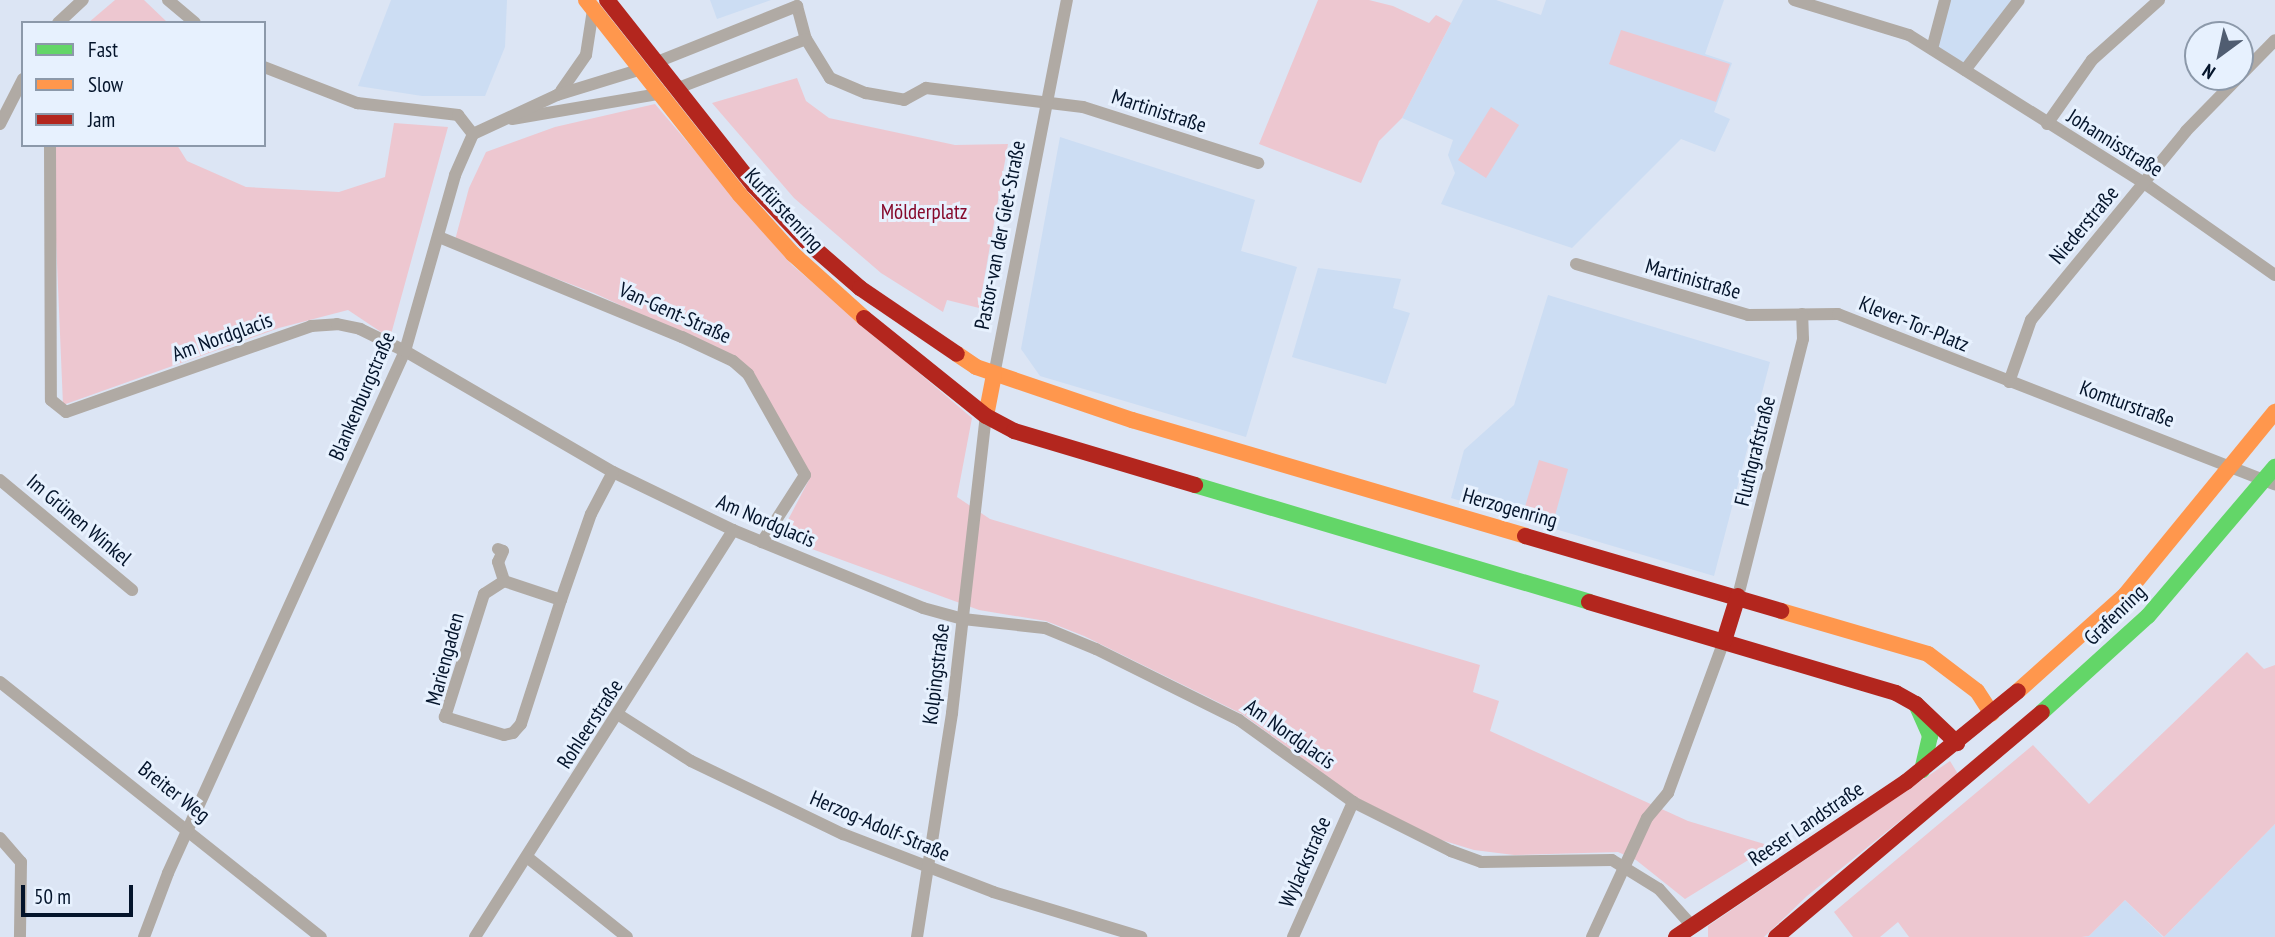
<!DOCTYPE html>
<html>
<head>
<meta charset="utf-8">
<style>
  body { margin:0 }
  #map { position:relative; width:2275px; height:937px; overflow:hidden; background:#dce5f4; font-family:"PT Sans Narrow",sans-serif }
  div>[style] { position:absolute }
  .built>* { inset:0; background:#ccddf3 }
  .green>* { inset:0; background:#edc7d0 }
  .street>* { height:12px; margin:-6px; padding:0 6px; transform-origin:6px; border-radius:6px; background:#b0aaa4 }
  .fast>* { height:16px; margin:-8px; padding:0 8px; transform-origin:8px; border-radius:8px; background:#63d668 }
  .slow>* { height:16px; margin:-8px; padding:0 8px; transform-origin:8px; border-radius:8px; background:#ff974d }
  .jam>* { height:16px; margin:-8px; padding:0 8px; transform-origin:8px; border-radius:8px; background:#b3261e }
  span { translate:-50% -50%; white-space:nowrap; text-align:center; line-height:1.15; -webkit-text-stroke:6px #e7f1fe; paint-order:stroke }
  .street-label { font-size:21px; color:#04142b }
  .park-label { font-size:21px; color:#86092b }
  .legend { position:absolute; left:21px; top:21px; width:245px; height:126px; box-sizing:border-box; background:#e7f1fe; border:2px solid #8c99aa; margin:0; padding:9px 12px; list-style:none; font-size:21px; color:#04142b }
  .legend li { display:flex; align-items:center; gap:14px; height:35px }
  .legend b { width:35px; border:2px solid #8c99aa }
  .north { position:absolute; left:2184px; top:21px; width:70px; height:70px; box-sizing:border-box; background:#e7f1fe; border:2px solid #8c99aa; border-radius:50%; rotate:213deg; font-size:19px; font-weight:700; line-height:28px; text-align:center; color:#04142b }
  .north::after { content:''; display:block; margin:auto; width:24px; height:32px; background:#505d71; clip-path:polygon(50% 0,100% 100%,50% 72%,0 100%) }
  .scale { position:absolute; left:21px; top:885px; width:112px; height:32px; box-sizing:border-box; border:4px solid #04142b; border-top:0; padding-left:9px; font-size:21px; line-height:24px; white-space:nowrap; color:#04142b; -webkit-text-stroke:5px #e7f1fe; paint-order:stroke }
</style>
</head>
<body>
<div id="map">
  <div class="built">
    <div style="clip-path:polygon(391px 0,507px 0,505px 47px,485px 96px,422px 96px,358px 86px)"></div>
    <div style="clip-path:polygon(710px 0,771px 0,717px 19px)"></div>
    <div style="clip-path:polygon(1463px 0,1496px 0,1541px 15px,1546px 0,1724px 0,1705px 54px,1732px 63px,1714px 112px,1730px 119px,1715px 152px,1681px 139px,1572px 248px,1441px 204px,1455px 173px,1448px 155px,1453px 140px,1402px 118px)"></div>
    <div style="clip-path:polygon(1945px 0,2019px 0,1965px 70px,1932px 49px)"></div>
    <div style="clip-path:polygon(1060px 137px,1255px 200px,1241px 251px,1297px 267px,1246px 437px,1040px 376px,1021px 349px)"></div>
    <div style="clip-path:polygon(1318px 268px,1401px 279px,1393px 308px,1410px 313px,1386px 384px,1292px 357px)"></div>
    <div style="clip-path:polygon(1548px 295px,1770px 362px,1714px 576px,1451px 498px,1464px 450px,1514px 405px)"></div>
    <div style="clip-path:polygon(2275px 824px,2275px 937px,2164px 937px)"></div>
    <div style="clip-path:polygon(2125px 900px,2163px 937px,2082px 937px,2089px 936px)"></div>
  </div>
  <div class="green">
    <div style="clip-path:polygon(115px 0,144px 0,167px 22px,88px 23px)"></div>
    <div style="clip-path:polygon(1318px 0,1369px 0,1393px 6px,1429px 23px,1436px 15px,1451px 23px,1402px 118px,1379px 141px,1361px 183px,1259px 144px)"></div>
    <div style="clip-path:polygon(1621px 30px,1730px 64px,1716px 102px,1609px 64px)"></div>
    <div style="clip-path:polygon(797px 78px,806px 101px,829px 118px,955px 145px,1008px 144px,979px 308px,947px 300px,943px 312px,881px 273px,794px 198px,712px 103px)"></div>
    <div style="clip-path:polygon(655px 104px,792px 265px,972px 418px,957px 497px,990px 519px,1480px 665px,1473px 692px,1499px 701px,1490px 731px,1688px 821px,1771px 846px,1685px 899px,1636px 860px,1618px 852px,1514px 855px,1474px 850px,1438px 839px,1355px 797px,1242px 714px,1084px 636px,1046px 621px,979px 610px,779px 537px,811px 476px,749px 370px,735px 358px,594px 293px,455px 240px,469px 188px,486px 152px,555px 127px)"></div>
    <div style="clip-path:polygon(1491px 107px,1519px 125px,1486px 178px,1458px 160px)"></div>
    <div style="clip-path:polygon(394px 123px,448px 127px,390px 338px,348px 310px,279px 328px,63px 405px,52px 145px,177px 145px,187px 161px,246px 187px,339px 192px,385px 177px)"></div>
    <div style="clip-path:polygon(1539px 460px,1568px 469px,1554px 519px,1524px 510px)"></div>
    <div style="clip-path:polygon(2247px 652px,2264px 669px,2275px 665px,2275px 824px,2164px 937px,2125px 900px,2089px 936px,2082px 937px,1909px 937px,1898px 922px,1880px 937px,1853px 937px,1834px 912px,2033px 745px,2089px 804px)"></div>
    <div style="clip-path:polygon(1950px 761px,1958px 774px,1807px 896px,1764px 937px,1708px 937px,1708px 926px)"></div>
  </div>
  <div class="street">
    <div style="left:168px;top:0;width:35px;rotate:40deg"></div>
    <div style="left:1794px;top:0;width:120px;rotate:16.9deg"></div>
    <div style="left:1909px;top:35px;width:278px;rotate:32.2deg"></div>
    <div style="left:2144px;top:183px;width:160px;rotate:35.1deg"></div>
    <div style="left:797px;top:6px;width:34px;rotate:75deg"></div>
    <div style="left:806px;top:39px;width:46px;rotate:58.4deg"></div>
    <div style="left:830px;top:78px;width:39px;rotate:23deg"></div>
    <div style="left:866px;top:93px;width:39px;rotate:10deg"></div>
    <div style="left:904px;top:100px;width:25px;rotate:-29deg"></div>
    <div style="left:926px;top:88px;width:158px;rotate:6.9deg"></div>
    <div style="left:1083px;top:107px;width:184px;rotate:17.7deg"></div>
    <div style="left:58px;top:23px;width:34px;rotate:-43deg"></div>
    <div style="left:1932px;top:49px;width:51px;rotate:-75.1deg"></div>
    <div style="left:657px;top:62px;width:151px;rotate:-21.8deg"></div>
    <div style="left:264px;top:67px;width:100px;rotate:21.2deg"></div>
    <div style="left:357px;top:103px;width:102px;rotate:6.8deg"></div>
    <div style="left:458px;top:115px;width:24px;rotate:52deg"></div>
    <div style="left:1965px;top:70px;width:88px;rotate:-52.4deg"></div>
    <div style="left:678px;top:88px;width:137px;rotate:-20.9deg"></div>
    <div style="left:561px;top:91px;width:44px;rotate:-55.2deg"></div>
    <div style="left:586px;top:55px;width:46px;rotate:-81.2deg"></div>
    <div style="left:512px;top:119px;width:149px;rotate:-9.7deg"></div>
    <div style="left:0;top:124px;width:51px;rotate:-62.9deg"></div>
    <div style="left:2047px;top:124px;width:78px;rotate:-54.9deg"></div>
    <div style="left:2092px;top:60px;width:90px;rotate:-41.8deg"></div>
    <div style="left:50px;top:145px;width:255px;rotate:89.8deg"></div>
    <div style="left:51px;top:400px;width:19px;rotate:39deg"></div>
    <div style="left:66px;top:412px;width:260px;rotate:-19.3deg"></div>
    <div style="left:311px;top:326px;width:26px;rotate:-4deg"></div>
    <div style="left:337px;top:324px;width:24px;rotate:12deg"></div>
    <div style="left:360px;top:329px;width:50px;rotate:26.1deg"></div>
    <div style="left:405px;top:351px;width:241px;rotate:30.2deg"></div>
    <div style="left:613px;top:472px;width:133px;rotate:25.8deg"></div>
    <div style="left:733px;top:530px;width:205px;rotate:22.3deg"></div>
    <div style="left:923px;top:608px;width:41px;rotate:15.4deg"></div>
    <div style="left:963px;top:619px;width:82px;rotate:6.3deg"></div>
    <div style="left:1045px;top:628px;width:55px;rotate:22.4deg"></div>
    <div style="left:1096px;top:649px;width:160px;rotate:26.4deg"></div>
    <div style="left:1239px;top:720px;width:140px;rotate:35.7deg"></div>
    <div style="left:1353px;top:802px;width:110px;rotate:26.6deg"></div>
    <div style="left:1451px;top:851px;width:32px;rotate:20deg"></div>
    <div style="left:1481px;top:862px;width:131px;rotate:-0.9deg"></div>
    <div style="left:1612px;top:860px;width:55px;rotate:31.7deg"></div>
    <div style="left:1659px;top:889px;width:50px;rotate:48.3deg"></div>
    <div style="left:439px;top:237px;width:263px;rotate:22.4deg"></div>
    <div style="left:682px;top:337px;width:56px;rotate:25.2deg"></div>
    <div style="left:733px;top:361px;width:20px;rotate:41deg"></div>
    <div style="left:748px;top:374px;width:116px;rotate:60.6deg"></div>
    <div style="left:805px;top:475px;width:80px;rotate:122.7deg"></div>
    <div style="left:1576px;top:264px;width:179px;rotate:16.5deg"></div>
    <div style="left:1748px;top:315px;width:90px;rotate:-0.6deg"></div>
    <div style="left:1838px;top:314px;width:469px;rotate:21.3deg"></div>
    <div style="left:994px;top:375px;width:382px;rotate:-79deg"></div>
    <div style="left:2009px;top:382px;width:66px;rotate:-70.5deg"></div>
    <div style="left:2031px;top:320px;width:244px;rotate:-50.6deg"></div>
    <div style="left:2186px;top:131px;width:127px;rotate:-45.6deg"></div>
    <div style="left:0;top:480px;width:172px;rotate:39.8deg"></div>
    <div style="left:498px;top:549px;width:5px;rotate:22deg"></div>
    <div style="left:503px;top:551px;width:12px;rotate:114deg"></div>
    <div style="left:498px;top:562px;width:20px;rotate:72deg"></div>
    <div style="left:1738px;top:596px;width:265px;rotate:-75.8deg"></div>
    <div style="left:1803px;top:339px;width:25px;rotate:-92deg"></div>
    <div style="left:561px;top:600px;width:130px;rotate:107.9deg"></div>
    <div style="left:521px;top:724px;width:12px;rotate:132deg"></div>
    <div style="left:513px;top:733px;width:9px;rotate:167deg"></div>
    <div style="left:504px;top:735px;width:62px;rotate:-163deg"></div>
    <div style="left:445px;top:717px;width:129px;rotate:-72.4deg"></div>
    <div style="left:484px;top:594px;width:24px;rotate:-33deg"></div>
    <div style="left:504px;top:581px;width:60px;rotate:18.4deg"></div>
    <div style="left:561px;top:600px;width:91px;rotate:-70.8deg"></div>
    <div style="left:591px;top:514px;width:47px;rotate:-62.4deg"></div>
    <div style="left:0;top:682px;width:410px;rotate:38.5deg"></div>
    <div style="left:619px;top:715px;width:85px;rotate:32.6deg"></div>
    <div style="left:691px;top:761px;width:169px;rotate:25.7deg"></div>
    <div style="left:843px;top:834px;width:161px;rotate:21.1deg"></div>
    <div style="left:993px;top:892px;width:155px;rotate:16.9deg"></div>
    <div style="left:0;top:838px;width:32px;rotate:49deg"></div>
    <div style="left:21px;top:862px;width:75px;rotate:90.8deg"></div>
    <div style="left:527px;top:857px;width:128px;rotate:38.7deg"></div>
    <div style="left:144px;top:937px;width:68px;rotate:-69.4deg"></div>
    <div style="left:168px;top:873px;width:573px;rotate:-65.58deg"></div>
    <div style="left:405px;top:351px;width:183px;rotate:-74.1deg"></div>
    <div style="left:455px;top:175px;width:45px;rotate:-66.3deg"></div>
    <div style="left:473px;top:134px;width:93px;rotate:-24.9deg"></div>
    <div style="left:557px;top:95px;width:86px;rotate:-17deg"></div>
    <div style="left:475px;top:937px;width:482px;rotate:-57.6deg"></div>
    <div style="left:917px;top:937px;width:227px;rotate:-81.1deg"></div>
    <div style="left:952px;top:713px;width:299px;rotate:-83.5deg"></div>
    <div style="left:1293px;top:937px;width:148px;rotate:-66deg"></div>
    <div style="left:1592px;top:937px;width:131px;rotate:-65.2deg"></div>
    <div style="left:1647px;top:818px;width:33px;rotate:-50deg"></div>
    <div style="left:1668px;top:793px;width:162px;rotate:-69.8deg"></div>
  </div>
  <div class="fast">
    <div style="left:1195px;top:485px;width:411px;rotate:16.5deg"></div>
    <div style="left:1916px;top:704px;width:35px;rotate:66deg"></div>
    <div style="left:1930px;top:736px;width:35px;rotate:103deg"></div>
    <div style="left:2042px;top:712px;width:143px;rotate:-42.2deg"></div>
    <div style="left:2148px;top:616px;width:196px;rotate:-49.6deg"></div>
  </div>
  <div class="slow">
    <div style="left:586px;top:0;width:248px;rotate:51.7deg"></div>
    <div style="left:740px;top:195px;width:79px;rotate:48.1deg"></div>
    <div style="left:793px;top:254px;width:96px;rotate:42deg"></div>
    <div style="left:957px;top:354px;width:23px;rotate:34deg"></div>
    <div style="left:976px;top:367px;width:165px;rotate:18.8deg"></div>
    <div style="left:1132px;top:420px;width:410px;rotate:16.4deg"></div>
    <div style="left:986px;top:416px;width:42px;rotate:-79deg"></div>
    <div style="left:1781px;top:611px;width:153px;rotate:16.3deg"></div>
    <div style="left:1928px;top:654px;width:61px;rotate:37.1deg"></div>
    <div style="left:1977px;top:691px;width:27px;rotate:57deg"></div>
    <div style="left:2018px;top:691px;width:144px;rotate:-41.9deg"></div>
    <div style="left:2125px;top:595px;width:237px;rotate:-50.7deg"></div>
  </div>
  <div class="jam">
    <div style="left:607px;top:0;width:237px;rotate:51.7deg"></div>
    <div style="left:754px;top:186px;width:76px;rotate:46.6deg"></div>
    <div style="left:806px;top:241px;width:72px;rotate:41deg"></div>
    <div style="left:860px;top:288px;width:117px;rotate:34.2deg"></div>
    <div style="left:864px;top:318px;width:156px;rotate:38.8deg"></div>
    <div style="left:986px;top:416px;width:32px;rotate:28deg"></div>
    <div style="left:1014px;top:431px;width:189px;rotate:16.6deg"></div>
    <div style="left:1525px;top:536px;width:267px;rotate:16.3deg"></div>
    <div style="left:1589px;top:602px;width:320px;rotate:16.5deg"></div>
    <div style="left:1896px;top:693px;width:23px;rotate:29deg"></div>
    <div style="left:1916px;top:704px;width:57px;rotate:43.6deg"></div>
    <div style="left:1724px;top:641px;width:47px;rotate:-72.7deg"></div>
    <div style="left:1676px;top:937px;width:277px;rotate:-34deg"></div>
    <div style="left:1906px;top:782px;width:144px;rotate:-39.1deg"></div>
    <div style="left:1776px;top:937px;width:348px;rotate:-40.2deg"></div>
  </div>
  <div class="street-label">
    <span style="left:1159px;top:111px;rotate:18deg">Martinistraße</span>
    <span style="left:2115px;top:143px;rotate:32deg">Johannisstraße</span>
    <span style="left:784px;top:210px;rotate:47deg">Kurfürstenring</span>
    <span style="left:2084px;top:225px;rotate:-50deg">Niederstraße</span>
    <span style="left:1000px;top:235px;rotate:-79deg">Pastor-van der Giet-Straße</span>
    <span style="left:1693px;top:279px;rotate:16deg">Martinistraße</span>
    <span style="left:675px;top:313px;rotate:24deg">Van-Gent-Straße</span>
    <span style="left:1914px;top:324px;rotate:22deg">Klever-Tor-Platz</span>
    <span style="left:222px;top:337px;rotate:-20deg">Am Nordglacis</span>
    <span style="left:362px;top:396px;rotate:-67deg">Blankenburgstraße</span>
    <span style="left:2127px;top:404px;rotate:20deg">Komturstraße</span>
    <span style="left:1755px;top:451px;rotate:-76deg">Fluthgrafstraße</span>
    <span style="left:1510px;top:508px;rotate:16deg">Herzogenring</span>
    <span style="left:79px;top:520px;rotate:40deg">Im Grünen Winkel</span>
    <span style="left:766px;top:521px;rotate:23deg">Am Nordglacis</span>
    <span style="left:2115px;top:615px;rotate:-44deg">Grafenring</span>
    <span style="left:445px;top:659px;rotate:-75deg">Mariengaden</span>
    <span style="left:936px;top:674px;rotate:-83deg">Kolpingstraße</span>
    <span style="left:590px;top:724px;rotate:-57deg">Rohleerstraße</span>
    <span style="left:1290px;top:734px;rotate:35deg">Am Nordglacis</span>
    <span style="left:174px;top:792px;rotate:38deg">Breiter Weg</span>
    <span style="left:1806px;top:824px;rotate:-34deg">Reeser Landstraße</span>
    <span style="left:880px;top:826px;rotate:23deg">Herzog-Adolf-Straße</span>
    <span style="left:1305px;top:862px;rotate:-66deg">Wylackstraße</span>
  </div>
  <div class="park-label">
    <span style="left:924px;top:212px">Mölderplatz</span>
  </div>
  <ul class="legend">
  <li><b style="height:9px;background:#63d668"></b>Fast</li>
  <li><b style="height:9px;background:#ff974d"></b>Slow</li>
  <li><b style="height:9px;background:#b3261e"></b>Jam</li>
  </ul>
  <div class="north">N</div>
  <div class="scale">50 m</div>
</div>
</body>
</html>
